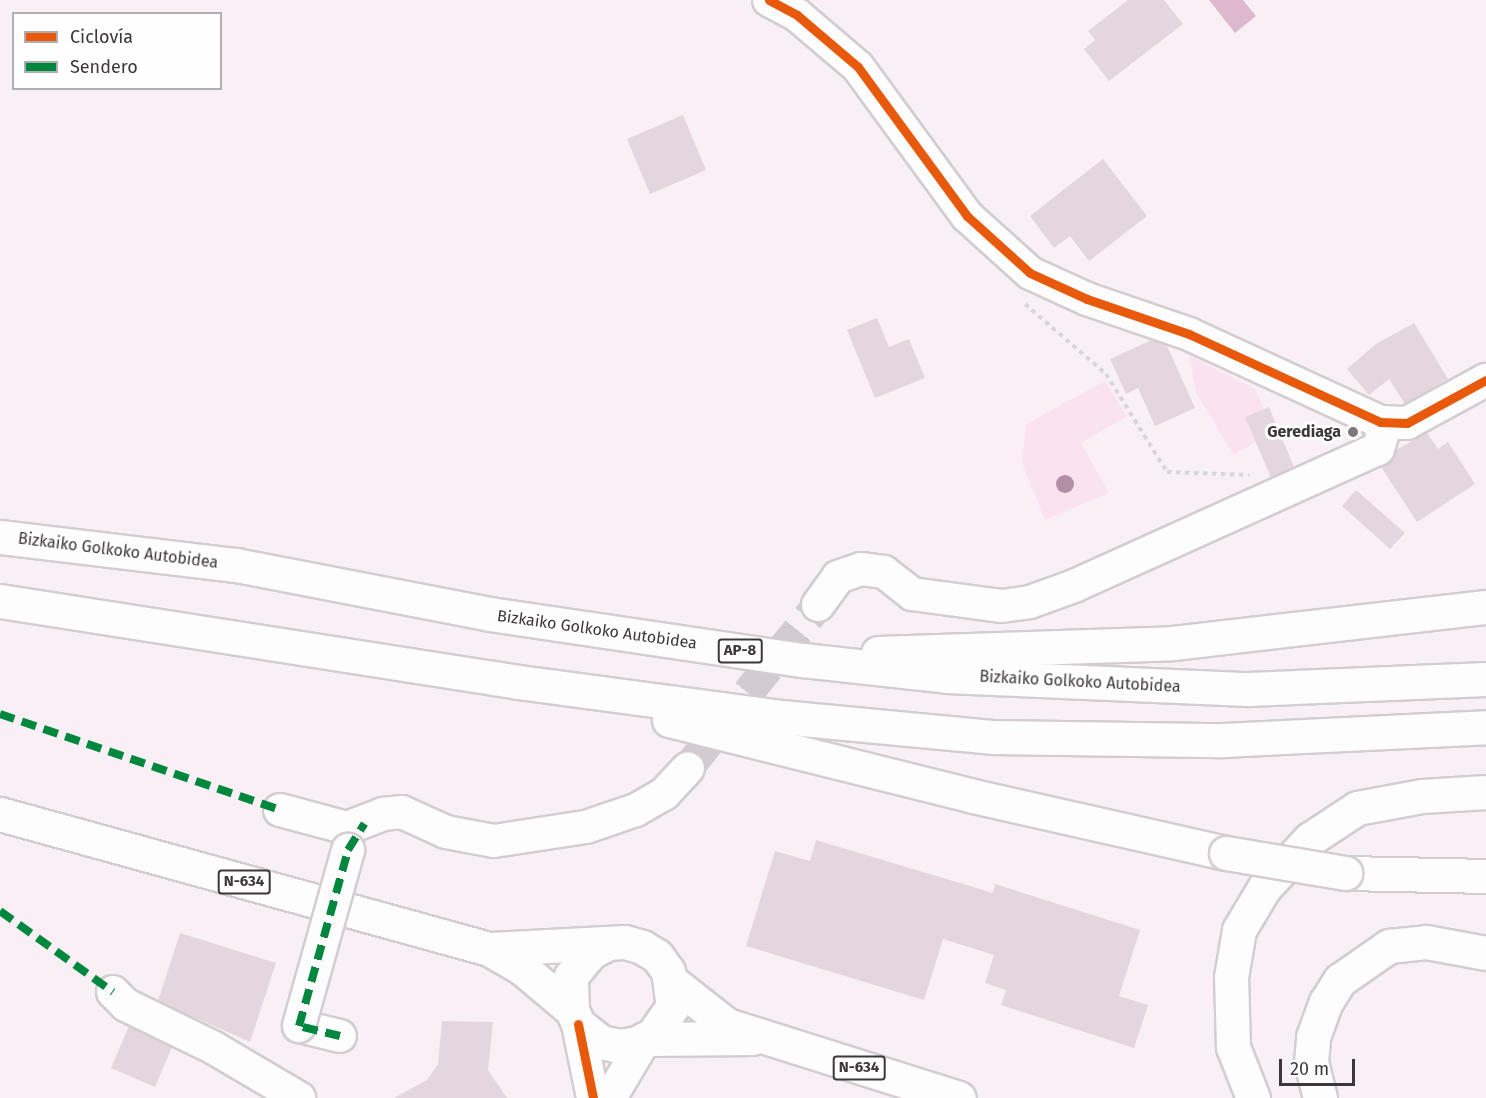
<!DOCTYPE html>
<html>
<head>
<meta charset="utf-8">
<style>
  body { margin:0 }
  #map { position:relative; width:1486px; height:1098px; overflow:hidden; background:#f8f0f4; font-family:"Fira Sans",sans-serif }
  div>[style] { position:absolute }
  .green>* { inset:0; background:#fbe2f0 }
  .water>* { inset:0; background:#ddb8ce }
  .building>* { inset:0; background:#e4d6de }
  .minor-tunnel>* { height:32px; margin-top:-16px; transform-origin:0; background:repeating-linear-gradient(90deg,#d2cbcf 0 32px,transparent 0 48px) }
  .path>* { height:4px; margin-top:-2px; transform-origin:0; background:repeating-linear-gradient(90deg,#d9d6d8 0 4.5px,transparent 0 9px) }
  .roads { filter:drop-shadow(2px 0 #d3cdd0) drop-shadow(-2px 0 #d3cdd0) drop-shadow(0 2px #d3cdd0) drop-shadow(0 -2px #d3cdd0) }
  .minor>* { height:32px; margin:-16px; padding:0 16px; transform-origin:16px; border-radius:16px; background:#fefdfd }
  .highway>* { height:33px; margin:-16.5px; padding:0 16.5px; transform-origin:16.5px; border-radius:16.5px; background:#fefdfd }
  .bridges { filter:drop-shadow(2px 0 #d3cdd0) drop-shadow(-2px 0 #d3cdd0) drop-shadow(0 2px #d3cdd0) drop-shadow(0 -2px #d3cdd0) }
  .minor-bridge>* { height:32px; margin:-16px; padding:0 16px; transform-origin:16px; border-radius:16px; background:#fefdfd }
  .highway-bridge>* { height:33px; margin:-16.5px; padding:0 16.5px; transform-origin:16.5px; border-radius:16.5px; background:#fefdfd }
  .quiet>* { height:8px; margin-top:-4px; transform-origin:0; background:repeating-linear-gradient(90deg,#00873e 0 15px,transparent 0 23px) }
  .cycleway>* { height:9px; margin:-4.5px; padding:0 4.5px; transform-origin:4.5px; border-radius:4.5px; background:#e8590c }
  .trees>* { width:18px; height:18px; margin:-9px; border-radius:50%; background:#b48ea5 }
  .dots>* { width:16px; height:16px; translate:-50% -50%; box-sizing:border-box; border:3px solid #fefefe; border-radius:50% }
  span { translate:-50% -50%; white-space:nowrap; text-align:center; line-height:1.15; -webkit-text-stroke:6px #fefefe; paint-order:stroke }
  .shield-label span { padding:2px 4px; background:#fefefe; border:2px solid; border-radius:4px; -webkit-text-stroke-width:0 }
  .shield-label { font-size:15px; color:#3c373a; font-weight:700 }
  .poi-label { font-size:16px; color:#3c373a; font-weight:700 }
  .right { translate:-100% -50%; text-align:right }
  .street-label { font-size:16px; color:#3c373a }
  .legend { position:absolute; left:12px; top:12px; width:210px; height:78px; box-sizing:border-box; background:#fefefe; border:2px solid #b0aeb0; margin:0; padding:8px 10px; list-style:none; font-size:18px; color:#3c373a }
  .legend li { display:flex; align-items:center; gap:12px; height:30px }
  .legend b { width:30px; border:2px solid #b0aeb0 }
  .scale { position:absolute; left:1279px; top:1059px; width:76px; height:27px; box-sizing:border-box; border:3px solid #3c373a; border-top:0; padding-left:8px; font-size:18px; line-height:21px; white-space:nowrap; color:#3c373a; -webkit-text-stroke:4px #fefefe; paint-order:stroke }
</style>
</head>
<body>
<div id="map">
  <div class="green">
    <div style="clip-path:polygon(1189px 355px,1255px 389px,1264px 409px,1245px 417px,1255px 442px,1234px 455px,1196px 393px)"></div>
    <div style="clip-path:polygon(1105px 381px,1127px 416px,1081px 443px,1109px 493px,1045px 520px,1022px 463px,1026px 424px)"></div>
  </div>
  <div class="water">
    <div style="clip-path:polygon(1209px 0,1243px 0,1256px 16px,1235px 33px)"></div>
  </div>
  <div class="building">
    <div style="clip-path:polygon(1128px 0,1164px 0,1183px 24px,1109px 81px,1084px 49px,1095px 40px,1088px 31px)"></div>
    <div style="clip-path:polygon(683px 115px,706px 170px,650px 194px,627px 139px)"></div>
    <div style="clip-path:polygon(1103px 159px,1147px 216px,1089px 261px,1070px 236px,1054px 248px,1030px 216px)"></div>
    <div style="clip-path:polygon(877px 318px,889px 347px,909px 339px,925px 378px,875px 398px,847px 330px)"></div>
    <div style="clip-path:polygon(1414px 323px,1448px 379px,1405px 404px,1389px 379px,1369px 395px,1347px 369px,1376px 344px)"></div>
    <div style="clip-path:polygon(1152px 340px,1167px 346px,1195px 408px,1155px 426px,1138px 388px,1126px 394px,1110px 359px)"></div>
    <div style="clip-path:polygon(1269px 407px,1294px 467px,1271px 478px,1245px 417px)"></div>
    <div style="clip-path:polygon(1427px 433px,1438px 449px,1448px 442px,1475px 484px,1417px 522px,1381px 467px,1391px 461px,1396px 450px)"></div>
    <div style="clip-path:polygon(1356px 490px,1405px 533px,1390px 549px,1342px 506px)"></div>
    <div style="clip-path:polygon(816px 840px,993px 893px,995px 884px,1140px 930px,1119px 996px,1148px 1005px,1134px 1048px,1001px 1005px,1006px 990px,985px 983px,994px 955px,943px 939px,924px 1000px,746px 946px,775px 851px,810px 861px)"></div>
    <div style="clip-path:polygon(180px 933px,276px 963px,250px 1042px,158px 1001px)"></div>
    <div style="clip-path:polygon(442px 1021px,493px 1022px,488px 1070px,507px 1098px,394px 1098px,427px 1080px,438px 1064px)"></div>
    <div style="clip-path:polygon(129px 1026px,172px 1047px,155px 1087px,111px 1068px)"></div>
  </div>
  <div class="minor-tunnel">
    <div style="left:688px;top:768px;width:208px;rotate:-51.4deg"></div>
  </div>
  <div class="path">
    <div style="left:1025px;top:304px;width:107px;rotate:40.8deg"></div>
    <div style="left:1106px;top:374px;width:115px;rotate:58.1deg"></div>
    <div style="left:1167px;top:472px;width:82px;rotate:2.1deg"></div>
  </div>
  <div class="roads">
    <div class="minor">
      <div style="left:769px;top:0;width:32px;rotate:28deg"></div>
      <div style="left:797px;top:15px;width:80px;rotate:40.4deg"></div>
      <div style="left:858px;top:67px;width:185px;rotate:53.8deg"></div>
      <div style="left:967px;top:216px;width:85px;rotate:42.1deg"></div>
      <div style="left:1030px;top:273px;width:63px;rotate:24.5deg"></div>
      <div style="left:1087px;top:299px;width:108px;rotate:18.9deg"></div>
      <div style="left:1189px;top:334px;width:210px;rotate:24.7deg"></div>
      <div style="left:1380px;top:422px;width:27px;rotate:2deg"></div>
      <div style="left:1407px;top:423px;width:90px;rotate:-28.6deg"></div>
      <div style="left:818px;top:605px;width:34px;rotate:-54deg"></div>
      <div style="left:838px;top:577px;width:24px;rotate:-19deg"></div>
      <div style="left:861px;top:569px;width:23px;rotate:7deg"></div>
      <div style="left:884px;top:572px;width:36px;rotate:38deg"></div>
      <div style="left:912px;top:594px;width:91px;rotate:7.6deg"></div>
      <div style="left:1002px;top:606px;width:28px;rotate:-8deg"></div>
      <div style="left:1030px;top:602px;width:47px;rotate:-20deg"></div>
      <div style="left:1074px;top:586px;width:333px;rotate:-24.3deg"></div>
      <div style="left:1378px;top:449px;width:28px;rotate:-73deg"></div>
      <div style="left:280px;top:810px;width:69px;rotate:15deg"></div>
      <div style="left:347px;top:828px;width:39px;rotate:-21deg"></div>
      <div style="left:383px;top:814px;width:19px;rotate:-6deg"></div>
      <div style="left:402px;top:812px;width:48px;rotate:24.4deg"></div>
      <div style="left:446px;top:832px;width:49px;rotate:10.6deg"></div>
      <div style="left:494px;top:841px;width:93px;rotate:-8.7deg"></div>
      <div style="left:586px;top:827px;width:53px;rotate:-18.8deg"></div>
      <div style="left:636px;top:810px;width:32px;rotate:-30deg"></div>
      <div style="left:664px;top:794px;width:35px;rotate:-47deg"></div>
      <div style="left:113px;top:992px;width:18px;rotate:45deg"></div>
      <div style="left:126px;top:1005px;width:98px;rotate:26deg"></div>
      <div style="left:214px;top:1048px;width:99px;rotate:30.5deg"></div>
      <div style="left:578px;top:1024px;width:76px;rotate:78.5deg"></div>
      <div style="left:299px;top:1026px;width:42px;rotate:13.7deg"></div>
      <div style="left:610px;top:1098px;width:69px;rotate:-59.3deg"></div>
    </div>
    <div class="highway">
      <div style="left:0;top:537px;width:238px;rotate:6.8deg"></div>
      <div style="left:236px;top:565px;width:259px;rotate:10.9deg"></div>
      <div style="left:490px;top:614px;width:316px;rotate:8.4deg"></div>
      <div style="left:803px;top:660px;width:145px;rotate:6.3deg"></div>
      <div style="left:947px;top:676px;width:301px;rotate:2.5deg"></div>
      <div style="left:1248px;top:689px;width:238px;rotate:-2.4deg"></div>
      <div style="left:0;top:601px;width:525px;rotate:8.87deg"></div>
      <div style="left:519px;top:682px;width:264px;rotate:7.6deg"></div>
      <div style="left:781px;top:717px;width:214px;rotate:5.4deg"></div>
      <div style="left:994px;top:737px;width:229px;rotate:0.8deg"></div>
      <div style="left:1223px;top:740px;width:263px;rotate:-2.8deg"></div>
      <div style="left:878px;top:653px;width:295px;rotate:-1.9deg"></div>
      <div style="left:1173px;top:643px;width:315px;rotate:-6.6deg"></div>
      <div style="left:669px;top:720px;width:313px;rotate:14deg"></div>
      <div style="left:973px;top:796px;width:259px;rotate:12.7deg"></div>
      <div style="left:0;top:814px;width:507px;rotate:15.43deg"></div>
      <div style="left:489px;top:949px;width:38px;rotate:30deg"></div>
      <div style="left:522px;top:968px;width:65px;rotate:40deg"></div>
      <div style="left:1345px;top:873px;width:141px;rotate:1.2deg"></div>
      <div style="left:491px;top:949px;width:134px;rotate:-3deg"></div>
      <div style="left:625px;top:942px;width:18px;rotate:16deg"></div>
      <div style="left:642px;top:947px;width:17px;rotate:31deg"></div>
      <div style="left:657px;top:956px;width:19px;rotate:54deg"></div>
      <div style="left:668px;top:971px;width:35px;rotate:82deg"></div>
      <div style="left:673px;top:1006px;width:35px;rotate:125deg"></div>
      <div style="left:653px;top:1035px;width:18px;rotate:153deg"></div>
      <div style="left:637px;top:1043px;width:17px;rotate:170deg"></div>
      <div style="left:620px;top:1046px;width:19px;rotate:-168deg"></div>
      <div style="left:601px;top:1042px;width:29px;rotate:-142deg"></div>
      <div style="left:578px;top:1024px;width:15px;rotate:-113deg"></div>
      <div style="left:572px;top:1010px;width:34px;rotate:-92deg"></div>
      <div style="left:571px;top:976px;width:31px;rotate:-50deg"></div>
      <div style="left:591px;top:952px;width:18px;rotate:-27deg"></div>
      <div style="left:671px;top:981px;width:71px;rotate:38.2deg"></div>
      <div style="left:727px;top:1025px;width:243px;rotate:17.5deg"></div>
      <div style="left:645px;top:1039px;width:107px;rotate:-0.5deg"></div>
      <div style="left:1253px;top:1098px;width:55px;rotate:-111.4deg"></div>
      <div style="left:1233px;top:1047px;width:70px;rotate:-91.6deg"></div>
      <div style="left:1231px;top:977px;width:48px;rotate:-80.3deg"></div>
      <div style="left:1239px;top:930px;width:49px;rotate:-59.2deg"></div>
      <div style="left:1264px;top:888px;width:67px;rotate:-46.8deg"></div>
      <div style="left:1310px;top:839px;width:56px;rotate:-33.4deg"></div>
      <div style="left:1357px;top:808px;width:66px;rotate:-10.5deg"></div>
      <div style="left:1422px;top:796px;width:64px;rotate:-3.6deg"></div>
      <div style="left:1320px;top:1098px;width:37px;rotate:-104deg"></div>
      <div style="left:1311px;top:1062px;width:25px;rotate:-85deg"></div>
      <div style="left:1313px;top:1037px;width:37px;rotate:-70deg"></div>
      <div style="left:1326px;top:1002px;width:26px;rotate:-58deg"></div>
      <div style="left:1340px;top:980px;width:60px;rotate:-34.8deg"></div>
      <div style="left:1389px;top:946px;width:37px;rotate:-6deg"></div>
      <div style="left:1426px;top:942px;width:61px;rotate:10.4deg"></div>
    </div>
  </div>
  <div class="bridges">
    <div class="minor-bridge">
      <div style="left:299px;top:1026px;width:183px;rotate:-74.4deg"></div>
    </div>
    <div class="highway-bridge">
      <div style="left:1226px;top:853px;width:121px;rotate:9.5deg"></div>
    </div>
  </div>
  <div class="quiet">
    <div style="left:0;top:714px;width:296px;rotate:18.9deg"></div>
    <div style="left:0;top:911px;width:139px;rotate:35.6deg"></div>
    <div style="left:340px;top:1036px;width:42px;rotate:-166.3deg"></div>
    <div style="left:299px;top:1026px;width:183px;rotate:-74.4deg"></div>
    <div style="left:348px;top:850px;width:31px;rotate:-58deg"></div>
  </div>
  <div class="cycleway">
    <div style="left:769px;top:0;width:32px;rotate:28deg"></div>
    <div style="left:797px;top:15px;width:80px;rotate:40.4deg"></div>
    <div style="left:858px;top:67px;width:185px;rotate:53.8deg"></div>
    <div style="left:967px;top:216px;width:85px;rotate:42.1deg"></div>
    <div style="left:1030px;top:273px;width:63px;rotate:24.5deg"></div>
    <div style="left:1087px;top:299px;width:108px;rotate:18.9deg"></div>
    <div style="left:1189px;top:334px;width:210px;rotate:24.7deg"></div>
    <div style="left:1380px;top:422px;width:27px;rotate:2deg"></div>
    <div style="left:1407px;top:423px;width:90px;rotate:-28.6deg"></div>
    <div style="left:578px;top:1024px;width:76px;rotate:78.5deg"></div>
  </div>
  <div class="trees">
    <div style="left:1065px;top:484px"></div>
  </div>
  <div class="dots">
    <div style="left:1353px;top:432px;background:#7e787b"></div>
  </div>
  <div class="shield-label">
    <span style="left:740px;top:651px">AP-8</span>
    <span style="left:244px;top:882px">N-634</span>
    <span style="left:859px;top:1068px">N-634</span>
  </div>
  <div class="poi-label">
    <span class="right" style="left:1341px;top:432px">Gerediaga</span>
  </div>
  <div class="street-label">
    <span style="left:118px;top:551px;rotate:7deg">Bizkaiko Golkoko Autobidea</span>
    <span style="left:597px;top:630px;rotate:8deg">Bizkaiko Golkoko Autobidea</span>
    <span style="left:1080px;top:682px;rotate:3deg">Bizkaiko Golkoko Autobidea</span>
  </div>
  <ul class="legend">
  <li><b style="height:8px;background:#e8590c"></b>Ciclovía</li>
  <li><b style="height:8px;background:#00873e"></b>Sendero</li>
  </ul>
  <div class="scale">20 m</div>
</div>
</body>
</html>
